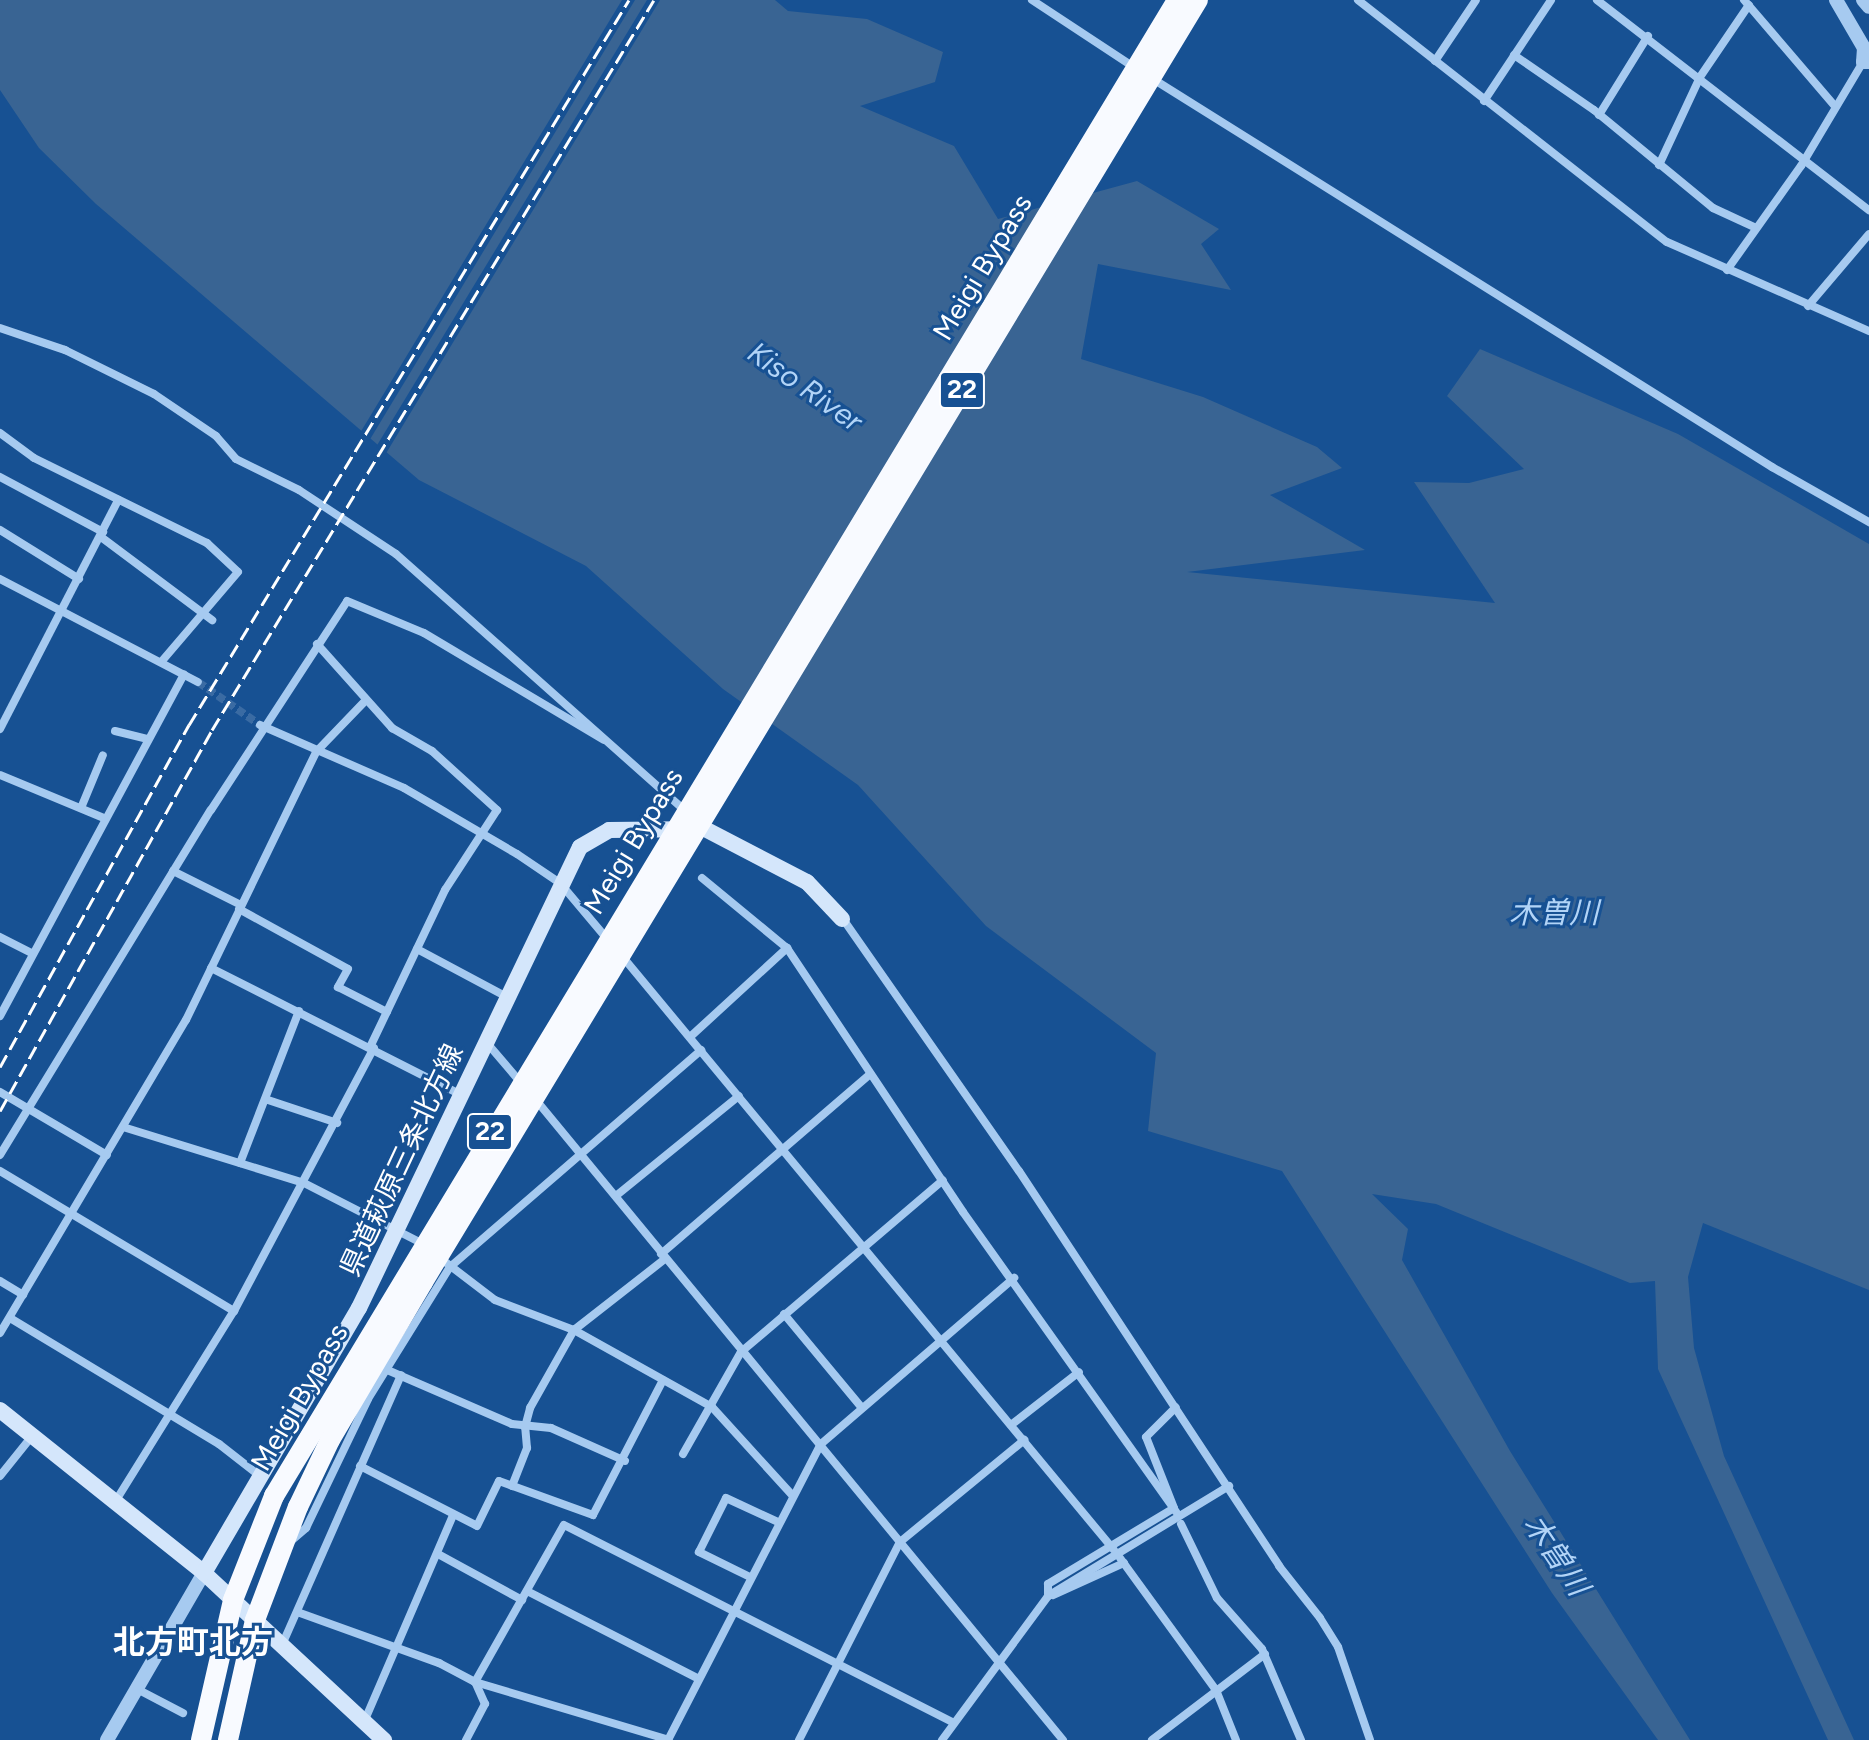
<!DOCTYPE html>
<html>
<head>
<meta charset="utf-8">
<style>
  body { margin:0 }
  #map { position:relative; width:1869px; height:1740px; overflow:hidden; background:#175193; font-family:Figtree,"Noto Sans JP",sans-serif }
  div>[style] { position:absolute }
  .water>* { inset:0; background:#396493 }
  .pier>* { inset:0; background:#175193 }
  .minor-tunnel>* { height:8px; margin-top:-4px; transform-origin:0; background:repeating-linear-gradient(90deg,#3a6ba3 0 8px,transparent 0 12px) }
  .minor>* { height:8px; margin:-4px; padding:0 4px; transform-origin:4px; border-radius:4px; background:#a6caf0 }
  .tertiary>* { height:14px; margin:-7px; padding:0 7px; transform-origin:7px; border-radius:7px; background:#a6caf0 }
  .secondary>* { height:16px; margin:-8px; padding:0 8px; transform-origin:8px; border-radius:8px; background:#d4e6fb }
  .trunk>* { height:20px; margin:-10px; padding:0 10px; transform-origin:10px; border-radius:10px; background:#f8faff }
  .rail>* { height:3px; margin-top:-1.5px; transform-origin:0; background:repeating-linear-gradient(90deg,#fff 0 14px,transparent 0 20px) }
  .trunk-bridge>* { height:20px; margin:-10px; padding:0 10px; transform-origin:10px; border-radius:10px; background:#f8faff }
  span { translate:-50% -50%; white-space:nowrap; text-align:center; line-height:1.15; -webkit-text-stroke:6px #175193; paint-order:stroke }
  .shield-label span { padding:2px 6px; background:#175193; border:2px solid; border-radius:6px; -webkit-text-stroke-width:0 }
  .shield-label { font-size:26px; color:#fff; font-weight:700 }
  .street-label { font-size:28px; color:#fff }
  .water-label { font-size:30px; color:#b2d4f7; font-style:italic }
  .quarter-label { font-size:32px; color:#fff; font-weight:700 }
</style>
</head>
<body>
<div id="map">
  <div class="water">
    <div style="clip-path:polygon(0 0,775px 0,788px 11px,867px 19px,943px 52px,935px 82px,860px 106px,954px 146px,998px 219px,1137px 181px,1219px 229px,1201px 244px,1231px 290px,1098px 264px,1081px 359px,1203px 397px,1317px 447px,1342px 468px,1270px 495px,1365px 550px,1187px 572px,1495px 603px,1414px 482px,1469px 483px,1524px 469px,1447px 396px,1480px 349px,1678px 434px,1869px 544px,1869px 1290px,1703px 1223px,1688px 1277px,1694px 1348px,1724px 1456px,1854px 1740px,1828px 1740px,1658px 1369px,1655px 1281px,1630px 1283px,1436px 1204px,1372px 1194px,1408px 1229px,1402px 1260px,1510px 1451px,1690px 1740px,1658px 1740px,1552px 1593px,1282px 1171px,1148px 1131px,1156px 1053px,986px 926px,858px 785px,723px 689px,586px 566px,419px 480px,96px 204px,39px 148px,0 90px)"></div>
  </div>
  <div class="pier">
    <div style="clip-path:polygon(622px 0,635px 0,369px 441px,360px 433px)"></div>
    <div style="clip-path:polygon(647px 0,660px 0,385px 455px,376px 447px)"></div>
  </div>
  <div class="minor-tunnel">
    <div style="left:198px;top:682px;width:75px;rotate:34.7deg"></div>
  </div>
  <div class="minor">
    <div style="left:1032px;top:0;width:123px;rotate:33.4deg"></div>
    <div style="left:1358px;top:0;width:392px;rotate:38.1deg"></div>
    <div style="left:1667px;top:242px;width:221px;rotate:23.8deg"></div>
    <div style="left:1597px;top:0;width:344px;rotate:37.7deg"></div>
    <div style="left:1744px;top:0;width:138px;rotate:49.4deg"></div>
    <div style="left:1514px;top:55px;width:97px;rotate:34.5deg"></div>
    <div style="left:1594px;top:110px;width:154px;rotate:39.5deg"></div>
    <div style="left:1713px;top:208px;width:45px;rotate:24.9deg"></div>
    <div style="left:1435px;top:61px;width:73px;rotate:-56.1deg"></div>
    <div style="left:1153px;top:79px;width:731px;rotate:32.08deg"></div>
    <div style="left:1772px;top:467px;width:112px;rotate:29.6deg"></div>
    <div style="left:1484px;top:101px;width:121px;rotate:-56.4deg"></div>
    <div style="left:1599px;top:115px;width:93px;rotate:-58.2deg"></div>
    <div style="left:1659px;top:165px;width:97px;rotate:-65deg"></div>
    <div style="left:1700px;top:77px;width:87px;rotate:-55.8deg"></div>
    <div style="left:1727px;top:270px;width:128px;rotate:-54.6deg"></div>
    <div style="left:1801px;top:166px;width:121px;rotate:-59.2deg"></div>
    <div style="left:1808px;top:306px;width:94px;rotate:-49.7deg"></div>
    <div style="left:0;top:328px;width:69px;rotate:18.7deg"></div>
    <div style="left:65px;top:350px;width:99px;rotate:26.3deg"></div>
    <div style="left:154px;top:394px;width:75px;rotate:34.1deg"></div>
    <div style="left:216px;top:436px;width:30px;rotate:49deg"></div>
    <div style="left:236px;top:459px;width:70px;rotate:26.2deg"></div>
    <div style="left:299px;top:490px;width:116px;rotate:33.4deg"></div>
    <div style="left:396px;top:554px;width:387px;rotate:41.6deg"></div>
    <div style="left:0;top:433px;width:42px;rotate:36.3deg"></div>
    <div style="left:34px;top:458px;width:193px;rotate:26.2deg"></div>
    <div style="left:207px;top:543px;width:42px;rotate:43.1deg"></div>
    <div style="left:238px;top:572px;width:118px;rotate:130.5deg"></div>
    <div style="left:0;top:477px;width:117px;rotate:28.1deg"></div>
    <div style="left:0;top:530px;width:93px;rotate:31.8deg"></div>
    <div style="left:101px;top:537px;width:139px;rotate:36.8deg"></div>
    <div style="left:0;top:579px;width:223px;rotate:27.5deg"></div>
    <div style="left:317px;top:644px;width:113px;rotate:48.2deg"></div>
    <div style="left:392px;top:728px;width:46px;rotate:29.9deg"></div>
    <div style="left:432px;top:751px;width:88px;rotate:42.2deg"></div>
    <div style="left:497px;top:810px;width:95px;rotate:123deg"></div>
    <div style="left:445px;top:890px;width:174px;rotate:115.5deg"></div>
    <div style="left:260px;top:725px;width:157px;rotate:23.6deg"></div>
    <div style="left:404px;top:788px;width:131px;rotate:30.3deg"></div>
    <div style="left:517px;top:854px;width:52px;rotate:34deg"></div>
    <div style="left:560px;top:883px;width:75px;rotate:49.9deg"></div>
    <div style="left:0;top:729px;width:258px;rotate:-62.7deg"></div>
    <div style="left:115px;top:731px;width:33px;rotate:14deg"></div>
    <div style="left:0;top:775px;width:113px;rotate:22.5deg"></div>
    <div style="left:81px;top:808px;width:57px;rotate:-67.5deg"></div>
    <div style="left:173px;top:871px;width:76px;rotate:26.6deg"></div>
    <div style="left:702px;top:878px;width:110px;rotate:39.5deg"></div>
    <div style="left:787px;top:948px;width:317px;rotate:56.3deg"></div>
    <div style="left:963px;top:1212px;width:368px;rotate:54.6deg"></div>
    <div style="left:239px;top:909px;width:124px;rotate:28.8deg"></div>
    <div style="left:348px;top:969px;width:21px;rotate:119deg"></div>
    <div style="left:338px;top:987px;width:55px;rotate:27deg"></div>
    <div style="left:843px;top:919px;width:307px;rotate:55.1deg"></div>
    <div style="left:1019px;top:1171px;width:473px;rotate:56.6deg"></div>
    <div style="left:1279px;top:1566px;width:66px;rotate:51.7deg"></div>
    <div style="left:1320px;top:1618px;width:34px;rotate:58deg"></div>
    <div style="left:1338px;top:1647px;width:98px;rotate:71deg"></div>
    <div style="left:0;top:937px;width:37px;rotate:27deg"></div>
    <div style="left:417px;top:949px;width:102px;rotate:28.1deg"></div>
    <div style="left:622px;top:956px;width:771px;rotate:50.37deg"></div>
    <div style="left:211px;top:968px;width:280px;rotate:26.9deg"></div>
    <div style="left:0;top:1016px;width:388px;rotate:-61.7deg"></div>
    <div style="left:690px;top:1037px;width:132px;rotate:-42.5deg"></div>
    <div style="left:487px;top:1043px;width:54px;rotate:49.5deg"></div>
    <div style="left:0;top:1092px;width:124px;rotate:30.5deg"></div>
    <div style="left:268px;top:1100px;width:73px;rotate:18.4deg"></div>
    <div style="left:536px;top:1100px;width:829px;rotate:50.53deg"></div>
    <div style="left:123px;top:1127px;width:189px;rotate:17.2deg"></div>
    <div style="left:304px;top:1183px;width:134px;rotate:27.1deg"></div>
    <div style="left:0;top:1155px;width:404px;rotate:-58.6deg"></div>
    <div style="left:211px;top:810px;width:249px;rotate:-56.9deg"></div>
    <div style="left:347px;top:601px;width:83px;rotate:22.6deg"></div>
    <div style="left:424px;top:633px;width:209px;rotate:30.7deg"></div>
    <div style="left:240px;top:1163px;width:163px;rotate:-68.8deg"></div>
    <div style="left:0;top:1171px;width:273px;rotate:30.9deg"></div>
    <div style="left:617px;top:1195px;width:157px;rotate:-39.1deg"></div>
    <div style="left:661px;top:1254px;width:276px;rotate:-40.7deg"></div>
    <div style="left:440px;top:1258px;width:69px;rotate:37.4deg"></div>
    <div style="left:495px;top:1300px;width:85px;rotate:20.8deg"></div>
    <div style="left:574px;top:1330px;width:158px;rotate:29.2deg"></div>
    <div style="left:712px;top:1407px;width:119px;rotate:47.7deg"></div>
    <div style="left:0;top:1281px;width:27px;rotate:31deg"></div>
    <div style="left:784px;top:1314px;width:122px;rotate:50.3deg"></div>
    <div style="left:10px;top:1318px;width:244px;rotate:31.1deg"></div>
    <div style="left:219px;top:1444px;width:52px;rotate:38deg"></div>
    <div style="left:0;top:1333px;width:364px;rotate:-59.3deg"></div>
    <div style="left:186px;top:1020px;width:298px;rotate:-64.1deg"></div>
    <div style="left:316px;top:752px;width:72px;rotate:-46.1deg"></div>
    <div style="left:385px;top:1369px;width:138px;rotate:23.4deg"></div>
    <div style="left:512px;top:1424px;width:39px;rotate:6deg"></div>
    <div style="left:551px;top:1428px;width:81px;rotate:24deg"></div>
    <div style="left:1011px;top:1425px;width:86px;rotate:-37.9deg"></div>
    <div style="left:683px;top:1454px;width:117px;rotate:-60.4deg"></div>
    <div style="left:741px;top:1352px;width:265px;rotate:-40.4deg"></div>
    <div style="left:360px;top:1466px;width:131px;rotate:27.1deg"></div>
    <div style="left:477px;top:1526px;width:50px;rotate:-63.9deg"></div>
    <div style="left:499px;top:1481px;width:100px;rotate:19.9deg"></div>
    <div style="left:593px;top:1515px;width:152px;rotate:-62.6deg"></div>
    <div style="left:0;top:1476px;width:51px;rotate:-51.3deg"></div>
    <div style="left:512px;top:1486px;width:41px;rotate:-68.5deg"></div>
    <div style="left:527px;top:1448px;width:21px;rotate:-95deg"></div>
    <div style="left:525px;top:1427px;width:20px;rotate:-75deg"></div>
    <div style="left:530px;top:1408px;width:90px;rotate:-60.6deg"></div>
    <div style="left:574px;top:1330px;width:115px;rotate:-38deg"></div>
    <div style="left:115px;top:1502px;width:225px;rotate:-58.1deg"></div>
    <div style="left:234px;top:1311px;width:298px;rotate:-62deg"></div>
    <div style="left:1181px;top:1524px;width:82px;rotate:64.1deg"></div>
    <div style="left:1217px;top:1598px;width:68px;rotate:48.6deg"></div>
    <div style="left:1262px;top:1649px;width:99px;rotate:66.8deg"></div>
    <div style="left:291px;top:1541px;width:20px;rotate:-41deg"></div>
    <div style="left:306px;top:1528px;width:143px;rotate:-64.3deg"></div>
    <div style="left:368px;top:1399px;width:155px;rotate:-58.2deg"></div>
    <div style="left:450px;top:1267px;width:332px;rotate:-40.8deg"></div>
    <div style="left:438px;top:1554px;width:96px;rotate:28.7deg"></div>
    <div style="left:1120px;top:1558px;width:163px;rotate:54deg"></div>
    <div style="left:1216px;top:1690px;width:54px;rotate:68.2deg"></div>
    <div style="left:750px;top:1577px;width:57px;rotate:-153.9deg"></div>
    <div style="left:699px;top:1552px;width:60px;rotate:-63.4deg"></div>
    <div style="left:726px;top:1498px;width:57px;rotate:24.8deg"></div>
    <div style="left:527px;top:1591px;width:193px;rotate:27.1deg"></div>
    <div style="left:1053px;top:1595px;width:78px;rotate:-24.3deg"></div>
    <div style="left:1048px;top:1596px;width:212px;rotate:-31.3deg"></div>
    <div style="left:300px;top:1613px;width:148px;rotate:19.8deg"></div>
    <div style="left:439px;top:1663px;width:41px;rotate:27.8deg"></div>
    <div style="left:475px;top:1682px;width:202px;rotate:16.6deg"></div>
    <div style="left:282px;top:1645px;width:295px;rotate:-66.2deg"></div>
    <div style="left:137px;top:1689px;width:52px;rotate:27.6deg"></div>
    <div style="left:364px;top:1722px;width:225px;rotate:-66.7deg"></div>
    <div style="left:466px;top:1740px;width:41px;rotate:-62.2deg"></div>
    <div style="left:485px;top:1704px;width:24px;rotate:-114deg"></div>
    <div style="left:475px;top:1682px;width:180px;rotate:-60.5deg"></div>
    <div style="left:564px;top:1525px;width:437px;rotate:26.9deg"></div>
    <div style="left:668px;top:1740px;width:333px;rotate:-62.7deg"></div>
    <div style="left:821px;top:1444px;width:255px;rotate:-40.7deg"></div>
    <div style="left:799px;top:1740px;width:222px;rotate:-63deg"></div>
    <div style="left:900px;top:1542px;width:161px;rotate:-39.4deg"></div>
    <div style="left:942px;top:1740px;width:179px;rotate:-53.6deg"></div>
    <div style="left:1048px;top:1596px;width:12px;rotate:-90deg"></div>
    <div style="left:1048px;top:1584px;width:147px;rotate:-31.1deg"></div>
    <div style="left:1174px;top:1508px;width:76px;rotate:-111.5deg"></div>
    <div style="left:1146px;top:1437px;width:42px;rotate:-45deg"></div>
    <div style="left:1152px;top:1740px;width:142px;rotate:-37.3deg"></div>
  </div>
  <div class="tertiary">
    <div style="left:1836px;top:0;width:56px;rotate:59.7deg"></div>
    <div style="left:1864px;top:48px;width:14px;rotate:94deg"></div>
    <div style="left:1863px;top:62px;width:6px"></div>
    <div style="left:1863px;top:0;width:9px;rotate:49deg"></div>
    <div style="left:107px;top:1740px;width:193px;rotate:-59.9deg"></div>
  </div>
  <div class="secondary">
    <div style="left:0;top:1410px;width:261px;rotate:38.6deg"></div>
    <div style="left:204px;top:1573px;width:246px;rotate:42.9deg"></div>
    <div style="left:204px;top:1573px;width:307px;rotate:-59.7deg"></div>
    <div style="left:359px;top:1308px;width:511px;rotate:-64.39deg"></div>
    <div style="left:580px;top:847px;width:34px;rotate:-30deg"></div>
    <div style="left:609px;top:830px;width:96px;rotate:-0.6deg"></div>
    <div style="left:705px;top:829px;width:115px;rotate:27.5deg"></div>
    <div style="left:807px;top:882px;width:51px;rotate:46.6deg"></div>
  </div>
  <div class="trunk">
    <div style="left:201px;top:1740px;width:144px;rotate:-77.1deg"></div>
    <div style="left:233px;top:1600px;width:112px;rotate:-68.5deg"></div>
    <div style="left:228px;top:1740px;width:123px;rotate:-77.3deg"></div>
    <div style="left:255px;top:1620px;width:121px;rotate:-69.2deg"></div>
  </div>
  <div class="rail">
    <div style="left:0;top:1067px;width:391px;rotate:-61.1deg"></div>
    <div style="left:189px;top:725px;width:848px;rotate:-58.75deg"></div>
    <div style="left:0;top:1111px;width:436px;rotate:-60.9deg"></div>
    <div style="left:212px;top:730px;width:853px;rotate:-58.81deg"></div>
  </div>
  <div class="trunk-bridge">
    <div style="left:274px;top:1496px;width:1747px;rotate:-58.88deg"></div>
    <div style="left:298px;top:1507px;width:74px;rotate:-64.5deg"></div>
    <div style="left:330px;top:1440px;width:183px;rotate:-59.5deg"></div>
    <div style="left:423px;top:1282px;width:1498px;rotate:-58.85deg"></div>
  </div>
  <div class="shield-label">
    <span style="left:962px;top:390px">22</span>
    <span style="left:490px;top:1132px">22</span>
  </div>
  <div class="street-label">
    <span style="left:982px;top:267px;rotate:-59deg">Meigi Bypass</span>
    <span style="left:633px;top:841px;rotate:-59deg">Meigi Bypass</span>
    <span style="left:401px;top:1160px;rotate:-65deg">県道萩原三条北方線</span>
    <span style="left:299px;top:1397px;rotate:-60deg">Meigi Bypass</span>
  </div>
  <div class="water-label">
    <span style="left:805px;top:387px;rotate:35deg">Kiso River</span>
    <span style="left:1554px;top:913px">木曽川</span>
    <span style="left:1556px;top:1555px;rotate:56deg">木曽川</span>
  </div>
  <div class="quarter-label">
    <span style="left:193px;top:1642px">北方町北方</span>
  </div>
</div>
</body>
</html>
